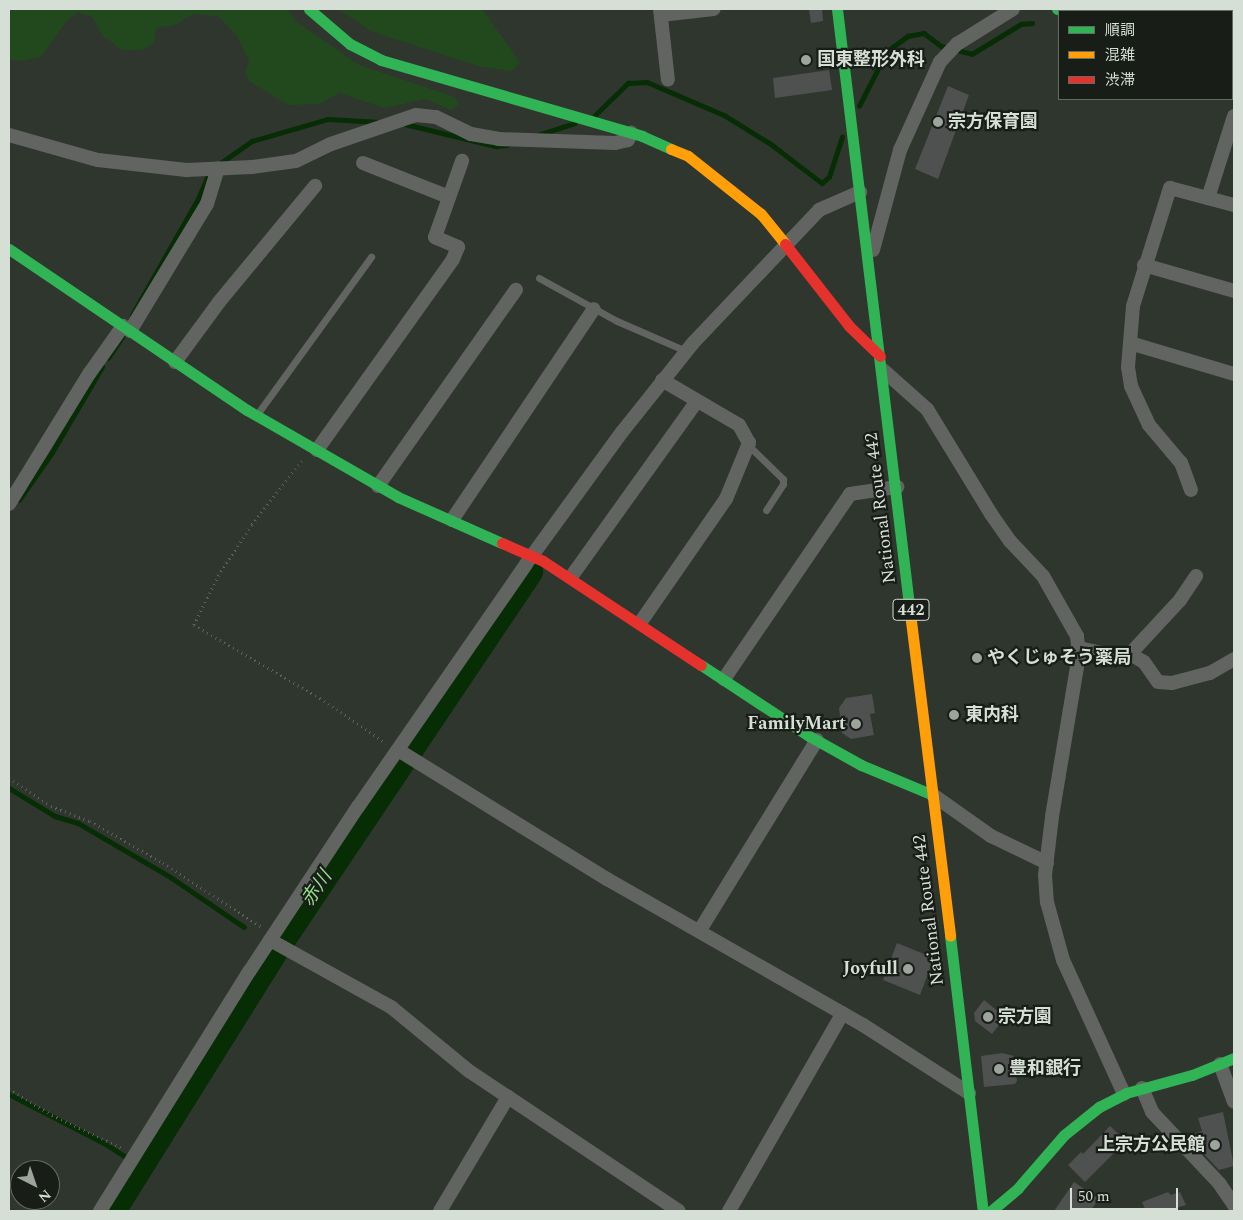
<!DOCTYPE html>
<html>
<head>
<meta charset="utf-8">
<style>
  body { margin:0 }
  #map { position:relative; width:1243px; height:1220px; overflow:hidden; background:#2f362e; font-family:Spectral,"Noto Sans JP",serif }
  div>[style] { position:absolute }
  .green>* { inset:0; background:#22481e }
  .stream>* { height:4.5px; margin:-2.25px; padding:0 2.25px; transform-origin:2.25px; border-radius:2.25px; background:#062d04 }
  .river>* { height:26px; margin:-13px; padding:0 13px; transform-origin:13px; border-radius:13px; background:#062d04 }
  .building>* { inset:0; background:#4f5050 }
  .path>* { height:2.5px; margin-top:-1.25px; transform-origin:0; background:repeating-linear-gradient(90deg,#5f635e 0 1px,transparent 0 5px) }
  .lane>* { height:7px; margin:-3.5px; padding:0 3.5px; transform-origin:3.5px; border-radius:3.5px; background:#616461 }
  .street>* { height:14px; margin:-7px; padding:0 7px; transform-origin:7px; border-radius:7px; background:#616461 }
  .fast>* { height:11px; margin:-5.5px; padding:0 5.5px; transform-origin:5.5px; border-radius:5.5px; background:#30b455 }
  .slow>* { height:11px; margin:-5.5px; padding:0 5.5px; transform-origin:5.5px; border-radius:5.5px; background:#ff9f0a }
  .jam>* { height:11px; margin:-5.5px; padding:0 5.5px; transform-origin:5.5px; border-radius:5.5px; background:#e5322d }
  .dots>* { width:14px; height:14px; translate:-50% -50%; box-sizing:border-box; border:2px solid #181e17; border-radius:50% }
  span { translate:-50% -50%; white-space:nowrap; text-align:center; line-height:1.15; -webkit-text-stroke:4.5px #181e17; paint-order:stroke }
  .shield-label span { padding:1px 4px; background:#181e17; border:1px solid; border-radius:4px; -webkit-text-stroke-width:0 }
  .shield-label { font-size:16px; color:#d6dfd5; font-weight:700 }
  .poi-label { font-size:18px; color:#d6dfd5; font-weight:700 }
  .left { translate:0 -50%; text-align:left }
  .right { translate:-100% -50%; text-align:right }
  .street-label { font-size:18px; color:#d6dfd5 }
  .water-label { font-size:19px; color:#91dd88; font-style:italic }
  .frame { position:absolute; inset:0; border:10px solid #d6dfd5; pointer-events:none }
  .legend { position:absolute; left:1058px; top:10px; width:175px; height:90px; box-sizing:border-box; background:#181e17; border:1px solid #646b63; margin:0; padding:6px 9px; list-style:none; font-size:15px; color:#d6dfd5 }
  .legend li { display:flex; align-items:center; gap:10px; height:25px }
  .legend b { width:25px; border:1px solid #646b63 }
  .north { position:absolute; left:10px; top:1160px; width:50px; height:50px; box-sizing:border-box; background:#181e17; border:1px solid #646b63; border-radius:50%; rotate:139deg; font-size:14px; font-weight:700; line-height:20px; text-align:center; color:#d6dfd5 }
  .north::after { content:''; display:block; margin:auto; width:18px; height:22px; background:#9ca49b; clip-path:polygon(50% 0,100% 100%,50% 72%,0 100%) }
  .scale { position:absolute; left:1070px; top:1188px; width:108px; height:22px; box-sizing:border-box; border:2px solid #d6dfd5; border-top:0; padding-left:6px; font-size:15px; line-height:18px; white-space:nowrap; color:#d6dfd5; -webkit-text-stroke:4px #181e17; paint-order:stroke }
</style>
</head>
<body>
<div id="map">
  <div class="green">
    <div style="clip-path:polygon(9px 9px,287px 9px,297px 22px,359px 65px,455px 97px,459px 104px,453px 110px,448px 109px,426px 99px,385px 108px,340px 93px,319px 104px,288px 105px,249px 81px,245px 72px,249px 61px,237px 36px,218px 16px,193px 14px,175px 25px,156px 28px,154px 43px,142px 50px,122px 50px,102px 35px,92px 17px,78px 12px,67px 20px,41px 57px,20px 61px,9px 59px)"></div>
    <div style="clip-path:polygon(338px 9px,482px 9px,520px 62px,512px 71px,481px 67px,373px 32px)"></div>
  </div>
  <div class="stream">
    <div style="left:1219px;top:11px;width:2px;rotate:-63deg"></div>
    <div style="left:859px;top:106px;width:62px;rotate:-63deg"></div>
    <div style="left:887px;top:51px;width:26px;rotate:-36deg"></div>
    <div style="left:908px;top:36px;width:16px;rotate:-11deg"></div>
    <div style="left:924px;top:33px;width:21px;rotate:37deg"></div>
    <div style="left:941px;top:46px;width:32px;rotate:14deg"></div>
    <div style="left:972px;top:54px;width:57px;rotate:-31.5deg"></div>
    <div style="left:1021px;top:24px;width:11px;rotate:-5deg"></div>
    <div style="left:595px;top:115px;width:46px;rotate:-44.1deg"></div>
    <div style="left:628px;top:83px;width:19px;rotate:-3deg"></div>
    <div style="left:647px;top:82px;width:84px;rotate:23.2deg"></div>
    <div style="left:724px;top:115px;width:55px;rotate:31.7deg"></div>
    <div style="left:771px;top:144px;width:64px;rotate:37.4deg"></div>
    <div style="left:822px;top:183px;width:9px;rotate:-41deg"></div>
    <div style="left:829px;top:177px;width:42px;rotate:-72deg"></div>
    <div style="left:405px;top:124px;width:94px;rotate:13.6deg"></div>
    <div style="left:496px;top:146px;width:11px;rotate:-5deg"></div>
    <div style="left:538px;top:135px;width:38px;rotate:-18deg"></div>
    <div style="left:219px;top:164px;width:40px;rotate:-34.9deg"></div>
    <div style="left:252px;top:141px;width:79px;rotate:-16.1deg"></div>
    <div style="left:328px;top:119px;width:52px;rotate:3.3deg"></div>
    <div style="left:132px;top:315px;width:133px;rotate:-60.4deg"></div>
    <div style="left:198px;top:199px;width:28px;rotate:-67deg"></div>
    <div style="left:108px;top:358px;width:29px;rotate:-56deg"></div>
    <div style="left:19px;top:500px;width:56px;rotate:-55.2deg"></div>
    <div style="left:51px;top:454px;width:101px;rotate:-59.6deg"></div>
    <div style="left:9px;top:788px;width:54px;rotate:31.3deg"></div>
    <div style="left:55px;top:816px;width:24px;rotate:17deg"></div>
    <div style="left:78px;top:823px;width:109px;rotate:30.3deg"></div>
    <div style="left:172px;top:878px;width:87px;rotate:34.2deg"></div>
    <div style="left:9px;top:1094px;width:107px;rotate:27.3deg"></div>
    <div style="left:104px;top:1143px;width:43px;rotate:32.6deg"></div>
  </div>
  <div class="river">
    <div style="left:113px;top:1211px;width:319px;rotate:-58deg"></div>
    <div style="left:282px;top:941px;width:445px;rotate:-56.1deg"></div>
  </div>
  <div class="building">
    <div style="clip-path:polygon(809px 9px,822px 9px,823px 21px,811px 23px)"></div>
    <div style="clip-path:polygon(829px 70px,832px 90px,775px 98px,773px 78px)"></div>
    <div style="clip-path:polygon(948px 86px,969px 95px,938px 179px,915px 169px)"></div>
    <div style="clip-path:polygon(872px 694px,875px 713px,870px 714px,874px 735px,851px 739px,842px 733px,839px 708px,846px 698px)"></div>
    <div style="clip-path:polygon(897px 943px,934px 958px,920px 995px,883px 980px)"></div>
    <div style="clip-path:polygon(984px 1000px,1005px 1017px,992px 1034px,975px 1021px,974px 1013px)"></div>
    <div style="clip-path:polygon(1002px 1053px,1014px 1056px,1017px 1081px,1015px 1084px,984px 1087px,981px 1056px)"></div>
    <div style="clip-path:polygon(1223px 1112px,1234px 1166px,1219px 1170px,1201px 1151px,1195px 1133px,1202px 1131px,1198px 1118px)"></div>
    <div style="clip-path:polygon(1110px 1126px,1126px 1141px,1085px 1182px,1068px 1165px,1081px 1152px,1083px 1154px)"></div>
    <div style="clip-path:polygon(1074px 1182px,1099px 1199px,1090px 1211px,1054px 1211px)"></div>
    <div style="clip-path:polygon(1168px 1192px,1171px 1195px,1180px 1192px,1186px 1205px,1166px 1211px,1146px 1211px,1142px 1202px)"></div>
  </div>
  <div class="path">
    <div style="left:302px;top:461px;width:81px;rotate:128deg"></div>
    <div style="left:252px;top:525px;width:60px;rotate:123.4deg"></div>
    <div style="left:219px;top:575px;width:56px;rotate:116.6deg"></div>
    <div style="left:194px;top:625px;width:146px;rotate:30.1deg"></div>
    <div style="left:320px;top:698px;width:80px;rotate:34.3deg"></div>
    <div style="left:9px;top:778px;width:50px;rotate:33.7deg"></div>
    <div style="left:51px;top:806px;width:42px;rotate:21deg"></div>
    <div style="left:90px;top:821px;width:84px;rotate:29.9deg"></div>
    <div style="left:163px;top:863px;width:118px;rotate:32.9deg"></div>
    <div style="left:9px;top:1089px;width:50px;rotate:31.2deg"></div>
    <div style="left:52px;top:1115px;width:77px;rotate:25.2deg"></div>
  </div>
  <div class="lane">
    <div style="left:539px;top:278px;width:89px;rotate:28.9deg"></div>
    <div style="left:617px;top:321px;width:75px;rotate:23.5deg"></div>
    <div style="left:258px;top:413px;width:193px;rotate:-54.1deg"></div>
    <div style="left:748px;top:445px;width:49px;rotate:44.2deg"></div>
    <div style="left:783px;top:479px;width:5px;rotate:90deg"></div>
    <div style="left:783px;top:484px;width:31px;rotate:123deg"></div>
  </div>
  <div class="street">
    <div style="left:660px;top:9px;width:71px;rotate:83.6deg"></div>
    <div style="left:1145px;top:11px;width:2px;rotate:-63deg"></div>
    <div style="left:661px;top:15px;width:53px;rotate:-6.5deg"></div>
    <div style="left:9px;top:135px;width:92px;rotate:15.7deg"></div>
    <div style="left:98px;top:160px;width:89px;rotate:6.5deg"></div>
    <div style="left:186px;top:170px;width:66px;rotate:-2.6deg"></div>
    <div style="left:252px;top:167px;width:44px;rotate:-7.8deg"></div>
    <div style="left:296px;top:161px;width:39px;rotate:-26deg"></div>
    <div style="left:331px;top:144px;width:90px;rotate:-18.8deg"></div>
    <div style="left:416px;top:115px;width:20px;rotate:6deg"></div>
    <div style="left:436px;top:117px;width:39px;rotate:26deg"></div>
    <div style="left:471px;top:134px;width:27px;rotate:10deg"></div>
    <div style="left:498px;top:139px;width:117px;rotate:2deg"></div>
    <div style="left:615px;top:143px;width:13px;rotate:-13deg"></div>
    <div style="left:628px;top:140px;width:8px;rotate:-67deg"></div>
    <div style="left:363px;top:163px;width:92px;rotate:21.6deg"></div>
    <div style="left:1208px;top:198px;width:86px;rotate:-72.4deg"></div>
    <div style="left:873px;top:250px;width:104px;rotate:-74.9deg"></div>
    <div style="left:900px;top:150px;width:97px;rotate:-65.6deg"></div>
    <div style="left:940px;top:62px;width:25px;rotate:-47deg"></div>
    <div style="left:957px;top:44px;width:66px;rotate:-32deg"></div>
    <div style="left:1144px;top:265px;width:94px;rotate:16.1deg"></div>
    <div style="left:130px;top:331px;width:149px;rotate:-58.8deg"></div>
    <div style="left:207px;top:204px;width:37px;rotate:-73deg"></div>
    <div style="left:1130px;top:343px;width:109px;rotate:16.6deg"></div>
    <div style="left:175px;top:362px;width:74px;rotate:-53.7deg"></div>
    <div style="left:219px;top:302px;width:151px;rotate:-50.4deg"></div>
    <div style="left:883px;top:370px;width:59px;rotate:41.6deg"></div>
    <div style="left:927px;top:409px;width:123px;rotate:58.6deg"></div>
    <div style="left:991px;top:514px;width:33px;rotate:55deg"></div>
    <div style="left:1010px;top:541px;width:48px;rotate:46.7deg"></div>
    <div style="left:1043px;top:576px;width:69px;rotate:60.5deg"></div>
    <div style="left:1077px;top:636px;width:19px;rotate:84deg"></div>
    <div style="left:1079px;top:655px;width:164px;rotate:99.5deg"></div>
    <div style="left:1052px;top:817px;width:58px;rotate:96.9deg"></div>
    <div style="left:1045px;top:875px;width:27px;rotate:86deg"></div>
    <div style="left:1047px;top:902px;width:60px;rotate:74.6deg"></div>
    <div style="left:1063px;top:960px;width:147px;rotate:65.5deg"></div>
    <div style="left:317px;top:450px;width:234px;rotate:-54.5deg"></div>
    <div style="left:453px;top:259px;width:13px;rotate:-67deg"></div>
    <div style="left:458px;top:247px;width:25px;rotate:-157deg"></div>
    <div style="left:435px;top:237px;width:81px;rotate:-70.4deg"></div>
    <div style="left:378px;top:486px;width:240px;rotate:-54.9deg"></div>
    <div style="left:1191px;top:490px;width:29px;rotate:-110deg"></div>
    <div style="left:1181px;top:463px;width:50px;rotate:-130.1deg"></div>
    <div style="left:1149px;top:425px;width:43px;rotate:-114.8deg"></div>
    <div style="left:1131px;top:386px;width:19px;rotate:-99deg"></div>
    <div style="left:1128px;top:367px;width:61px;rotate:-85.3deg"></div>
    <div style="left:1133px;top:306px;width:124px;rotate:-72.6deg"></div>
    <div style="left:1170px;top:188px;width:66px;rotate:14.9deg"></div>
    <div style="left:9px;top:504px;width:153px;rotate:-58.4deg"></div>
    <div style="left:89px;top:374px;width:59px;rotate:-54.7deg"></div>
    <div style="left:452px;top:520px;width:254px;rotate:-56.1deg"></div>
    <div style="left:571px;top:577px;width:216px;rotate:-54.4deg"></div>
    <div style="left:640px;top:623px;width:151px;rotate:-55.3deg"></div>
    <div style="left:726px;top:499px;width:61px;rotate:-67.7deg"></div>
    <div style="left:749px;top:443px;width:21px;rotate:-119deg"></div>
    <div style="left:739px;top:425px;width:89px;rotate:-149.7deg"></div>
    <div style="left:1079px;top:648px;width:34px;rotate:12deg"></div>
    <div style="left:1112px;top:655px;width:18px;rotate:-3deg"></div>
    <div style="left:1130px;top:654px;width:16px;rotate:30deg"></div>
    <div style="left:1144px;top:662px;width:24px;rotate:55deg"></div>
    <div style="left:1158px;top:682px;width:14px;rotate:4deg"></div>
    <div style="left:1172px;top:683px;width:39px;rotate:-15deg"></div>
    <div style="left:1210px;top:673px;width:28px;rotate:-30deg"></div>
    <div style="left:1130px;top:654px;width:74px;rotate:-47.2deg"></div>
    <div style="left:1180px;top:600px;width:29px;rotate:-56deg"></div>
    <div style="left:724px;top:679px;width:224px;rotate:-55.7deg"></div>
    <div style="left:850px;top:494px;width:48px;rotate:-8.5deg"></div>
    <div style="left:398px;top:750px;width:246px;rotate:31.7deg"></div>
    <div style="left:607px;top:879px;width:295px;rotate:29.7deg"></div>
    <div style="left:863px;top:1025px;width:126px;rotate:32.7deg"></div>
    <div style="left:933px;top:795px;width:71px;rotate:35.3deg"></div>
    <div style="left:991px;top:836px;width:62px;rotate:25.7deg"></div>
    <div style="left:700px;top:930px;width:223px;rotate:-58.4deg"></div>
    <div style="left:270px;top:940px;width:138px;rotate:29deg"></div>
    <div style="left:391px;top:1007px;width:101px;rotate:39.4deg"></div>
    <div style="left:469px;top:1071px;width:252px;rotate:33.7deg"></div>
    <div style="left:1220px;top:1064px;width:40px;rotate:69.8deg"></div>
    <div style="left:1142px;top:1088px;width:26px;rotate:67deg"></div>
    <div style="left:1152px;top:1112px;width:98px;rotate:46.7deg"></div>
    <div style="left:1219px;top:1183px;width:27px;rotate:56deg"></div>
    <div style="left:100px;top:1211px;width:282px;rotate:-58.1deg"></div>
    <div style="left:249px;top:972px;width:198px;rotate:-56.6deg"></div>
    <div style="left:358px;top:807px;width:295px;rotate:-55.3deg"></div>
    <div style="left:526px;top:564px;width:163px;rotate:-54deg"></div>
    <div style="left:622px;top:432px;width:114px;rotate:-51.4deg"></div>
    <div style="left:693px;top:343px;width:183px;rotate:-46.5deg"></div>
    <div style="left:819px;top:210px;width:45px;rotate:-23.7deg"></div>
    <div style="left:440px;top:1211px;width:133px;rotate:-59.2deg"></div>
    <div style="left:729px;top:1211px;width:228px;rotate:-60.1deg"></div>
  </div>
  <div class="fast">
    <div style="left:309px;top:9px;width:54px;rotate:40.5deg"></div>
    <div style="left:350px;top:44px;width:35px;rotate:27deg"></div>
    <div style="left:381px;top:60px;width:272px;rotate:16.2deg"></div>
    <div style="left:642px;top:136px;width:32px;rotate:24deg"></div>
    <div style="left:837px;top:9px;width:616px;rotate:83.11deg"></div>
    <div style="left:1057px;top:9px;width:8px;rotate:14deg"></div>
    <div style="left:1232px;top:57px;width:2px"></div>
    <div style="left:9px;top:249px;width:287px;rotate:34.1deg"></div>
    <div style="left:247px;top:410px;width:174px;rotate:29.9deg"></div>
    <div style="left:398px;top:497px;width:114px;rotate:23.9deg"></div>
    <div style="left:701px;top:665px;width:129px;rotate:33.3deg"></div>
    <div style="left:809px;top:736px;width:60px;rotate:29.1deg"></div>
    <div style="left:861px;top:765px;width:78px;rotate:22.6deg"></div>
    <div style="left:950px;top:936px;width:277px;rotate:83.2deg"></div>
    <div style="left:991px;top:1211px;width:35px;rotate:-40deg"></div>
    <div style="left:1018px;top:1188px;width:70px;rotate:-49deg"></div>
    <div style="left:1064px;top:1135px;width:45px;rotate:-38.7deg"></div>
    <div style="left:1099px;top:1107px;width:30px;rotate:-27deg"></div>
    <div style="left:1126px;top:1093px;width:68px;rotate:-15.3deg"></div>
    <div style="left:1192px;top:1075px;width:45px;rotate:-22deg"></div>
  </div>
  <div class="slow">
    <div style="left:671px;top:149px;width:18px;rotate:22deg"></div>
    <div style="left:688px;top:156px;width:93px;rotate:38.5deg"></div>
    <div style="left:761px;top:214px;width:38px;rotate:51deg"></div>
    <div style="left:911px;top:621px;width:317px;rotate:82.9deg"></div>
  </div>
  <div class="jam">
    <div style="left:785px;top:244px;width:104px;rotate:52deg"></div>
    <div style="left:849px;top:326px;width:43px;rotate:44.1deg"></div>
    <div style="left:502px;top:543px;width:45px;rotate:23.7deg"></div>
    <div style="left:543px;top:561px;width:189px;rotate:33.4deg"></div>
  </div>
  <div class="dots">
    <div style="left:806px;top:60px;background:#9ca49b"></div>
    <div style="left:938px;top:122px;background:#9ca49b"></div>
    <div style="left:977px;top:658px;background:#9ca49b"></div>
    <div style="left:954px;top:715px;background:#9ca49b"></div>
    <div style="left:856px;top:724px;background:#9ca49b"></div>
    <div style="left:908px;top:969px;background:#9ca49b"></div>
    <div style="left:988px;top:1017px;background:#9ca49b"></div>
    <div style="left:999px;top:1069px;background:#9ca49b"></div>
    <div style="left:1215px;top:1145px;background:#9ca49b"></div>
  </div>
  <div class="shield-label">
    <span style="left:911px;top:610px">442</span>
  </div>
  <div class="poi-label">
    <span class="left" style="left:817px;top:60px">国東整形外科</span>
    <span class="left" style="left:948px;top:122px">宗方保育園</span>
    <span class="left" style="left:987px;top:658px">やくじゅそう薬局</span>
    <span class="left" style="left:965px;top:715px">東内科</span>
    <span class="right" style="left:846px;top:724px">FamilyMart</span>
    <span class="right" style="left:898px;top:969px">Joyfull</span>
    <span class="left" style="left:998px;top:1017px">宗方園</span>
    <span class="left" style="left:1009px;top:1069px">豊和銀行</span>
    <span class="right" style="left:1205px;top:1145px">上宗方公民館</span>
  </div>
  <div class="street-label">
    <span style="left:881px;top:508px;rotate:-97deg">National Route 442</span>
    <span style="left:929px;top:910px;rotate:-97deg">National Route 442</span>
  </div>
  <div class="water-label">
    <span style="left:317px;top:889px;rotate:-56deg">赤川</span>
  </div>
  <div class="frame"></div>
  <ul class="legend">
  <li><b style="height:6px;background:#30b455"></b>順調</li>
  <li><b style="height:6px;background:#ff9f0a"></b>混雑</li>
  <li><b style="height:6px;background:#e5322d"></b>渋滞</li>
  </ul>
  <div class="north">N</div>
  <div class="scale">50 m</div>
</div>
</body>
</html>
